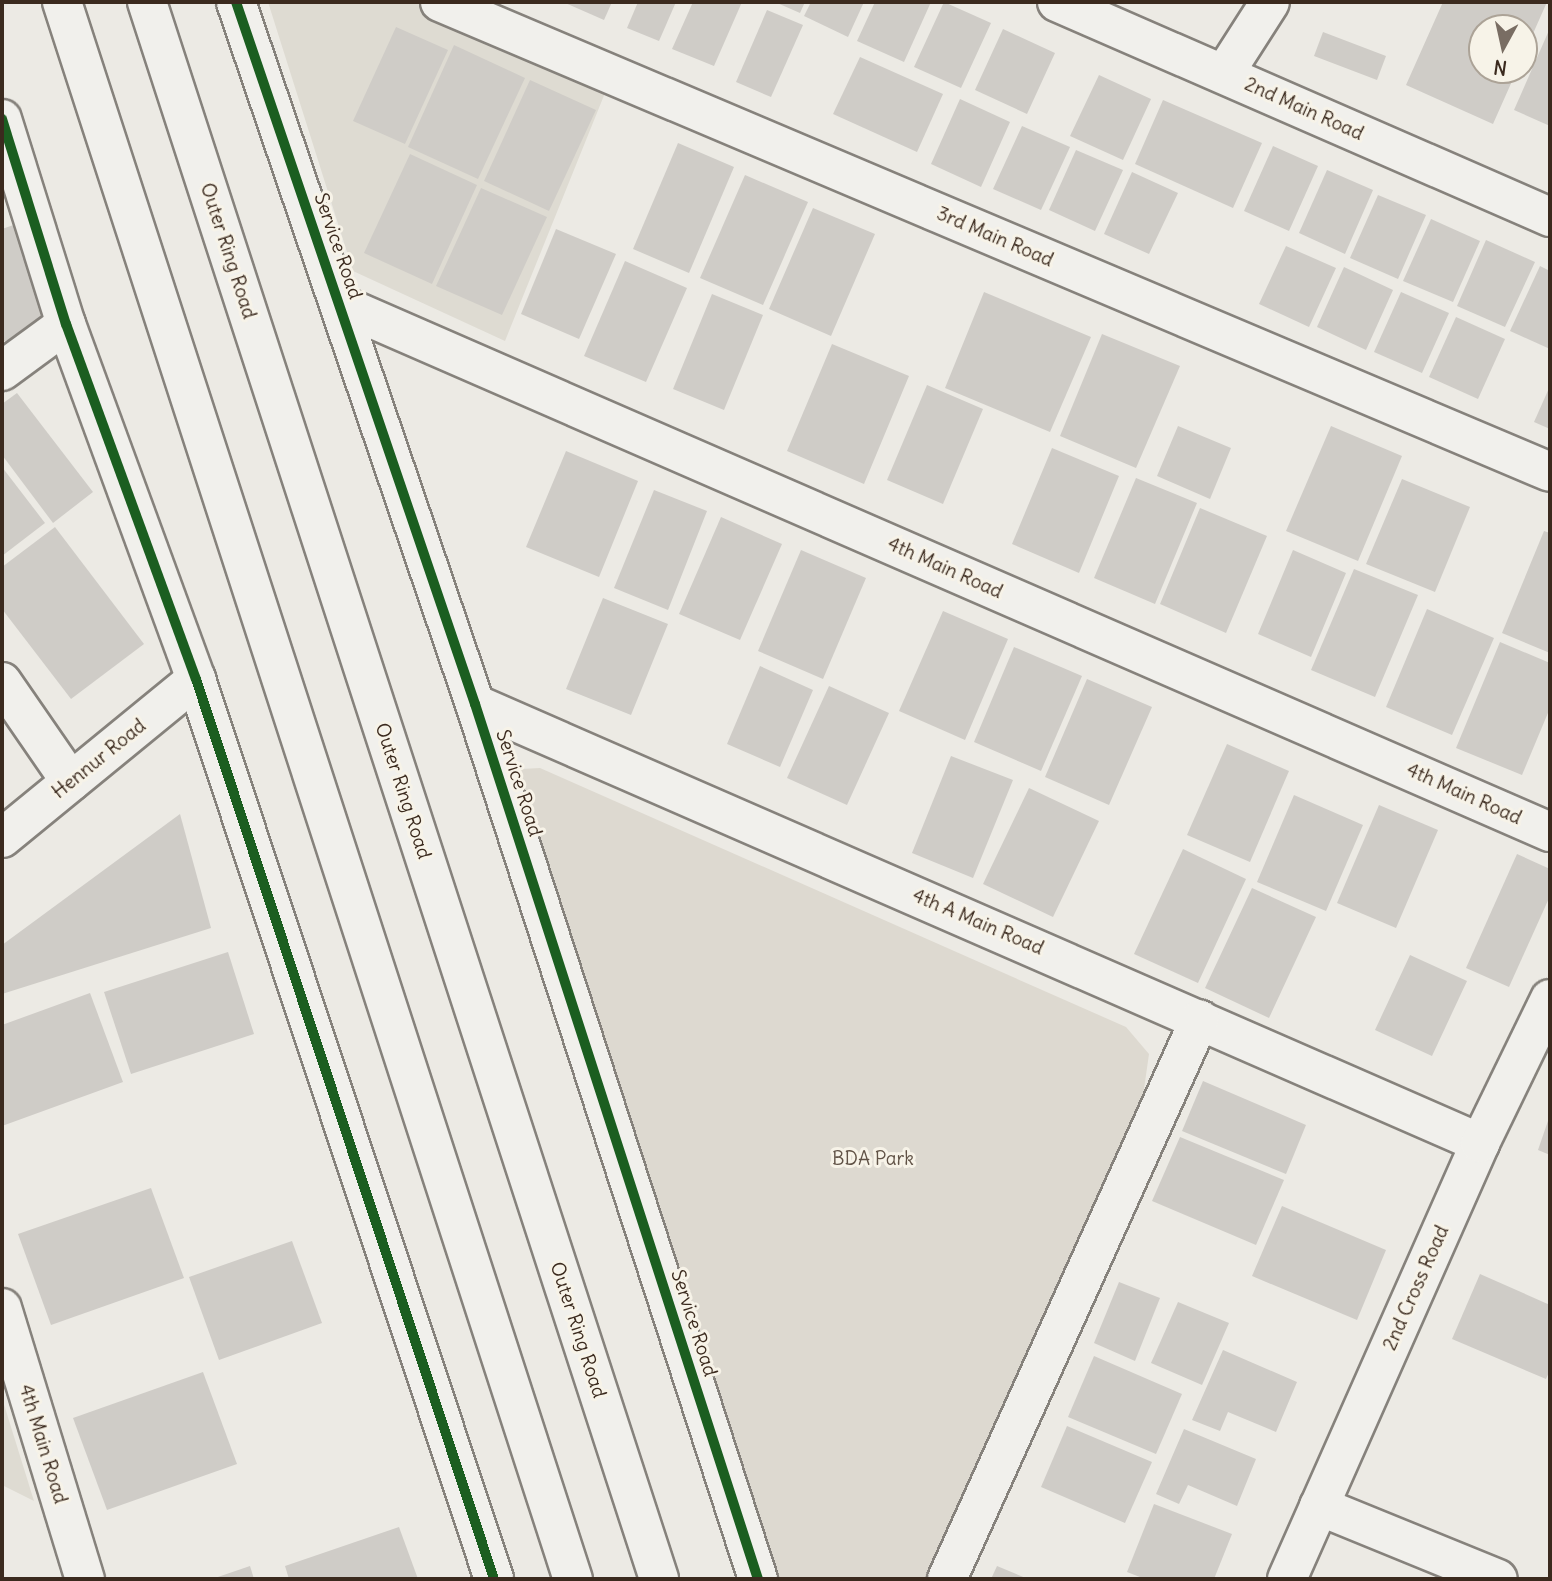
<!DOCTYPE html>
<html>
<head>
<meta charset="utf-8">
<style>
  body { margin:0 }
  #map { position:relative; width:1552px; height:1581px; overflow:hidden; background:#eceae4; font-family:Delius,sans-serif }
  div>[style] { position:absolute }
  .built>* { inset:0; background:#dedbd2 }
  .green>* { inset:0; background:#ddd9d0 }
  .building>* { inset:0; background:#cfccc7 }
  .roads { filter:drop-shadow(2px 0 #86827c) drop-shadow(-2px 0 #86827c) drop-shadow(0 2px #86827c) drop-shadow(0 -2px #86827c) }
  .minor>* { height:38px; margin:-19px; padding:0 19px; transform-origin:19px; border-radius:19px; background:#f1f0ec }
  .highway>* { height:38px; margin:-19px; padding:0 19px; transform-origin:19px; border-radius:19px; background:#f1f0ec }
  .cycleway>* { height:10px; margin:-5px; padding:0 5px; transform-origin:5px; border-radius:5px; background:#1b5e20 }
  span { translate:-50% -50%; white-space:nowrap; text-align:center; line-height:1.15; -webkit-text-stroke:6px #f7f3e8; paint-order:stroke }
  .street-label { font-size:19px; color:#3b2a1e }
  .park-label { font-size:19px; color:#605246 }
  .frame { position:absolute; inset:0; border:4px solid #3b2a1e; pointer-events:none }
  .north { position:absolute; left:1468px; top:14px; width:70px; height:70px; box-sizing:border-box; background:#f7f3e8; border:2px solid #aca397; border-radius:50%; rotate:188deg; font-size:19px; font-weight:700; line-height:28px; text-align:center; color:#3b2a1e }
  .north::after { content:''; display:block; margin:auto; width:24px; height:32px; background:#796d63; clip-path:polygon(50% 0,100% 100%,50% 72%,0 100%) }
</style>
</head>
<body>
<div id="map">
  <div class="built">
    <div style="clip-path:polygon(268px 2px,428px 2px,432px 14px,605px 93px,505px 341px,353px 271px)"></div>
    <div style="clip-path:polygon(2px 1398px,34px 1501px,2px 1485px)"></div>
  </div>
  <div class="green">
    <div style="clip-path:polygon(540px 768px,1126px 1027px,1149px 1054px,1143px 1096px,930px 1579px,779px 1579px,519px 795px,521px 769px)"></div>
  </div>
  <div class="building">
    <div style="clip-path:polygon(563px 2px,612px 2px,604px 20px)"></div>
    <div style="clip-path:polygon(638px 2px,676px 2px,659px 41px,627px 28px)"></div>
    <div style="clip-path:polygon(693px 2px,742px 2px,714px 66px,672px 49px)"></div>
    <div style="clip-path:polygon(775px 2px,805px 2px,800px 13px)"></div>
    <div style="clip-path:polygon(811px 2px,864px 2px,848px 37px,804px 16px)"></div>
    <div style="clip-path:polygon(875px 2px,931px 2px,904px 62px,857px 41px)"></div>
    <div style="clip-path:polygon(944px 2px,991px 23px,961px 88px,914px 67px)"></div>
    <div style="clip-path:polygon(1443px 2px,1547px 2px,1524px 54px,1524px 28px,1482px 28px,1482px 70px,1517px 70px,1493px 124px,1406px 85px)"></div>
    <div style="clip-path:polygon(767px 10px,803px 25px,771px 97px,736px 82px)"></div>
    <div style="clip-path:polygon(396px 27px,448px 50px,405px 144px,353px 121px)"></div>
    <div style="clip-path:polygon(1550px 28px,1550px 126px,1514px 110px)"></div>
    <div style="clip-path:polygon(1003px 29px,1055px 53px,1027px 114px,975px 90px)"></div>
    <div style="clip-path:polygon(1323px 32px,1386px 56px,1377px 80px,1314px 56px)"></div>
    <div style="clip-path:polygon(454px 45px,525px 78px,478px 179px,408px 147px)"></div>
    <div style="clip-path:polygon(860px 57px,943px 94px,917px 152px,833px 114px)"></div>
    <div style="clip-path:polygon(1099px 75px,1151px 99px,1123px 160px,1070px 136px)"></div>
    <div style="clip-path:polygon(530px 80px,596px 110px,549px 211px,484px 181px)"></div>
    <div style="clip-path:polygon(960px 99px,1010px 122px,981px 187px,931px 164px)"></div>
    <div style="clip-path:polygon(1163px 100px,1262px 143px,1233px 208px,1135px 164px)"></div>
    <div style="clip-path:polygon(1022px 126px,1070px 147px,1041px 210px,993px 189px)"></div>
    <div style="clip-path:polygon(678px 143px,734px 167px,689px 273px,633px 249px)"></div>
    <div style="clip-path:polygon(1273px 146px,1318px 166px,1289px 231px,1244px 211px)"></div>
    <div style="clip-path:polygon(1076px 150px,1123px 170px,1095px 231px,1049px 210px)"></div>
    <div style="clip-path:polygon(410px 154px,477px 185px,432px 284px,364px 253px)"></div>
    <div style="clip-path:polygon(1327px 170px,1373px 190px,1345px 254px,1299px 233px)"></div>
    <div style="clip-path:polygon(1132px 172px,1178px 193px,1149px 254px,1104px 234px)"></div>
    <div style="clip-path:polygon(745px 175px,808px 202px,763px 305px,700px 278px)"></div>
    <div style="clip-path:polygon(481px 188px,547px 217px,502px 315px,436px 286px)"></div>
    <div style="clip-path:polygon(1378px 195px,1426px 215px,1398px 279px,1350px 258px)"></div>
    <div style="clip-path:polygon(813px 208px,875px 234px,831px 336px,769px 309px)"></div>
    <div style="clip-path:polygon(1431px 219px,1480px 241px,1453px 302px,1403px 281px)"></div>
    <div style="clip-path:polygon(25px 221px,59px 323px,2px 342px,2px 229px)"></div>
    <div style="clip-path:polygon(556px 229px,616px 254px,579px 339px,521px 314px)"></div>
    <div style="clip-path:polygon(1486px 240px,1535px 262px,1505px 327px,1457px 306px)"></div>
    <div style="clip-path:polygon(1286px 246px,1336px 268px,1309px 327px,1259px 304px)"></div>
    <div style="clip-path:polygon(625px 261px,687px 288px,646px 382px,584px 356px)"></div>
    <div style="clip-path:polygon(1540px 266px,1550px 271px,1550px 349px,1510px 331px)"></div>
    <div style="clip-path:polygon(1344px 267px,1393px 290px,1366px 350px,1317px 327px)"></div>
    <div style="clip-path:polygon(984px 292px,1091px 337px,1050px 432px,945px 388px)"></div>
    <div style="clip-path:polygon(1401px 292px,1449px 313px,1422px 373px,1374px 352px)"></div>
    <div style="clip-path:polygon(712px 294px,763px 315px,724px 410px,673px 389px)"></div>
    <div style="clip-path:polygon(1456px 317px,1505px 339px,1478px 399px,1429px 377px)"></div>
    <div style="clip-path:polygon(1102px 334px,1180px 366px,1136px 468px,1060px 436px)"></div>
    <div style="clip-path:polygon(832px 344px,909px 376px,864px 484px,787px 451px)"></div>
    <div style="clip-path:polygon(927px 385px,983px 409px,943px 504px,887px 480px)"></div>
    <div style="clip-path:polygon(1550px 386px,1550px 429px,1534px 422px)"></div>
    <div style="clip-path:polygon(17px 393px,93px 492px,53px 523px,2px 455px,2px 404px)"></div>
    <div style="clip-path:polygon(1178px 426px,1231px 448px,1210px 499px,1157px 476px)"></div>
    <div style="clip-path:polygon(1331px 426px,1402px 456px,1358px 561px,1286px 531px)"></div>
    <div style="clip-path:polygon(1052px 448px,1119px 476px,1079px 573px,1012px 544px)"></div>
    <div style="clip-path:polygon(566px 451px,638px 481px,599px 577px,526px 547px)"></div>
    <div style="clip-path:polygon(2px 467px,45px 523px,2px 556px)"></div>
    <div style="clip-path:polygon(1136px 478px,1197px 503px,1155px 604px,1094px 578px)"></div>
    <div style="clip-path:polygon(1402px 479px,1470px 507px,1435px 592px,1366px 564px)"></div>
    <div style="clip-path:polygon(654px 490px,707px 511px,668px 610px,614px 588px)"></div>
    <div style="clip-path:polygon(1200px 508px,1267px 536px,1226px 633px,1160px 604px)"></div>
    <div style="clip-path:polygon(721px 517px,782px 544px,740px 640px,679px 614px)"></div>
    <div style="clip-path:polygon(55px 527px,144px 644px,71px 699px,2px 609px,2px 567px)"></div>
    <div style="clip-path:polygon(1544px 531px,1550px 533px,1550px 653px,1502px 633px)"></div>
    <div style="clip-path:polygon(801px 550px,866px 578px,823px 679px,758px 651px)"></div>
    <div style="clip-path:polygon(1293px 550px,1346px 573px,1311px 657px,1258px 634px)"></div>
    <div style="clip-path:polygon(1354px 569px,1418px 595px,1375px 697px,1311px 670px)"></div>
    <div style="clip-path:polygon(603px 598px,668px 624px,631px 715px,566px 689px)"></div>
    <div style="clip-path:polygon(1427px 609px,1494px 638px,1452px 735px,1386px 707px)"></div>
    <div style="clip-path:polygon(943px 611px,1008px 639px,965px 740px,899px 711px)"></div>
    <div style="clip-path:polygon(1500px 642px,1550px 663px,1550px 708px,1522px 775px,1456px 748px)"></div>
    <div style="clip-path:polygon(1014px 647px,1082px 676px,1041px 771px,974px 742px)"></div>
    <div style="clip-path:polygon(760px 666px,813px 690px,780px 767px,727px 744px)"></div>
    <div style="clip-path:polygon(1087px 679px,1152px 707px,1109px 805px,1045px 777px)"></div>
    <div style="clip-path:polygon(829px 686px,889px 713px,847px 805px,787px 778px)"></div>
    <div style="clip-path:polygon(1227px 744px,1289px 771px,1250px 862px,1187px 835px)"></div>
    <div style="clip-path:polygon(951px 756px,1013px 780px,973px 878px,912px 853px)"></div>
    <div style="clip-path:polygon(1029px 788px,1099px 821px,1053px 917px,983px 884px)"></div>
    <div style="clip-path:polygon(1294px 795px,1363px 825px,1326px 911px,1257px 882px)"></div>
    <div style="clip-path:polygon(1379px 805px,1438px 830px,1396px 928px,1337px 903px)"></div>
    <div style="clip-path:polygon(180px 814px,211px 928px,2px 994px,2px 945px)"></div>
    <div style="clip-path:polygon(1183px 849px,1246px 879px,1198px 983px,1134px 954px)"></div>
    <div style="clip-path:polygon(1517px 854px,1550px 869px,1550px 896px,1509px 987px,1466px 968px)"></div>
    <div style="clip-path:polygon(1252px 888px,1316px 917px,1269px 1018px,1205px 988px)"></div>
    <div style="clip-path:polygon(228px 952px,254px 1034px,131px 1074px,104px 992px)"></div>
    <div style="clip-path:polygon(1410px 955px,1467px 981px,1432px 1056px,1375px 1030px)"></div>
    <div style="clip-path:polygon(90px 993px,123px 1082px,2px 1126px,2px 1025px)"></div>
    <div style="clip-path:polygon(1203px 1081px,1306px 1125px,1286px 1174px,1182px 1131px)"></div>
    <div style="clip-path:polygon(1550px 1115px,1550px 1155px,1538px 1150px)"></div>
    <div style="clip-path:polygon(1180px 1137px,1284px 1180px,1256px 1245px,1152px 1201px)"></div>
    <div style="clip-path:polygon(151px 1188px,184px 1278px,51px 1325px,18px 1234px)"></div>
    <div style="clip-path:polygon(1282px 1206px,1386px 1250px,1357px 1320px,1252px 1276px)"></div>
    <div style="clip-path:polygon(292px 1241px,322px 1323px,219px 1360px,189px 1277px)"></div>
    <div style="clip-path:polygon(1480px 1274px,1550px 1305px,1550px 1370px,1546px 1379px,1452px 1339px)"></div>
    <div style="clip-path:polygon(1119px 1282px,1160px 1298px,1135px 1361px,1094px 1343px)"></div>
    <div style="clip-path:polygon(1178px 1302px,1229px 1323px,1202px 1385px,1151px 1363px)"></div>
    <div style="clip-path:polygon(1223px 1350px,1297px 1382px,1276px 1432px,1228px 1412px,1220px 1431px,1192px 1420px)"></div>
    <div style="clip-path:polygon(1094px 1356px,1182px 1394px,1156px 1454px,1068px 1417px)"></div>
    <div style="clip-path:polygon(203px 1372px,237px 1464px,107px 1510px,73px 1418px)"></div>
    <div style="clip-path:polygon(1067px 1426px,1152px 1462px,1125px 1523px,1041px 1487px)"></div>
    <div style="clip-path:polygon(1184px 1429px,1256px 1459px,1237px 1506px,1188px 1485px,1179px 1504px,1156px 1494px)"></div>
    <div style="clip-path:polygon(1154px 1504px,1232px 1534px,1214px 1579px,1145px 1579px,1127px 1572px)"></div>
    <div style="clip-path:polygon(399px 1527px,418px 1579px,289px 1579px,285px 1566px)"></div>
    <div style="clip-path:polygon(250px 1566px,254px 1579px,212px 1579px)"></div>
    <div style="clip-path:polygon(997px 1566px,1028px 1579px,991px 1579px)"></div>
  </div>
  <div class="roads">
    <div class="minor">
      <div style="left:236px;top:2px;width:742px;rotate:71.2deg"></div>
      <div style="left:475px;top:704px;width:920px;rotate:72.08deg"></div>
      <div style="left:440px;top:2px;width:1205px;rotate:22.95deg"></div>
      <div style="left:1057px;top:2px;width:538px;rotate:23.56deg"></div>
      <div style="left:1224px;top:74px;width:85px;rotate:-57.4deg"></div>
      <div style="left:2px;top:119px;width:215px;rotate:72.7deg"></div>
      <div style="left:66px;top:324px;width:378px;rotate:69.9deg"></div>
      <div style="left:196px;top:679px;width:948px;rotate:71.68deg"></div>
      <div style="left:339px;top:304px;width:1321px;rotate:23.56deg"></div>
      <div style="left:2px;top:371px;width:79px;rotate:-36.3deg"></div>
      <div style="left:2px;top:682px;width:121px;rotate:55.4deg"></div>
      <div style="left:475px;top:704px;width:1097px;rotate:23.6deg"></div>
      <div style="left:2px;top:838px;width:251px;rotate:-39.3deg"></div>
      <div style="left:2px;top:1308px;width:283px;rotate:73deg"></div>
      <div style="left:1319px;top:1506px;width:193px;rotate:22.2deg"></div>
      <div style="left:947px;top:1579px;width:614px;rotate:-65.69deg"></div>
      <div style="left:1287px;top:1579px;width:477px;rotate:-66.1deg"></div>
      <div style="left:1480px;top:1143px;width:160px;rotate:-64.1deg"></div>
    </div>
    <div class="highway">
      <div style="left:62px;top:2px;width:1658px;rotate:72.05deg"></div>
      <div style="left:147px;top:2px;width:1658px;rotate:72.01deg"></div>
    </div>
  </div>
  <div class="cycleway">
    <div style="left:236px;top:2px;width:742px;rotate:71.2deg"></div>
    <div style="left:475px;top:704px;width:920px;rotate:72.08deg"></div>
    <div style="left:2px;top:119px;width:215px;rotate:72.7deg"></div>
    <div style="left:66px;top:324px;width:378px;rotate:69.9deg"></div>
    <div style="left:196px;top:679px;width:948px;rotate:71.68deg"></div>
  </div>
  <div class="street-label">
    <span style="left:1304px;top:109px;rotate:24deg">2nd Main Road</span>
    <span style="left:995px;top:237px;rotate:23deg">3rd Main Road</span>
    <span style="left:338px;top:246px;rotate:71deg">Service Road</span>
    <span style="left:228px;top:251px;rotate:72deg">Outer Ring Road</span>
    <span style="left:945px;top:568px;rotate:24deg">4th Main Road</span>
    <span style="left:99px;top:759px;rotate:-39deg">Hennur Road</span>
    <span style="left:519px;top:783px;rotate:72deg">Service Road</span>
    <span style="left:403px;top:791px;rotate:72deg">Outer Ring Road</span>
    <span style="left:1464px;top:794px;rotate:24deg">4th Main Road</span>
    <span style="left:978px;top:922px;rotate:23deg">4th A Main Road</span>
    <span style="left:1416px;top:1288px;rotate:-66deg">2nd Cross Road</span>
    <span style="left:694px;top:1323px;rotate:72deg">Service Road</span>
    <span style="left:578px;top:1330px;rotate:72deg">Outer Ring Road</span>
    <span style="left:43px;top:1444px;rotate:73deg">4th Main Road</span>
  </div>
  <div class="park-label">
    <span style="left:873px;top:1159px">BDA Park</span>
  </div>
  <div class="frame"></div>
  <div class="north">N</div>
</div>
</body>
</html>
